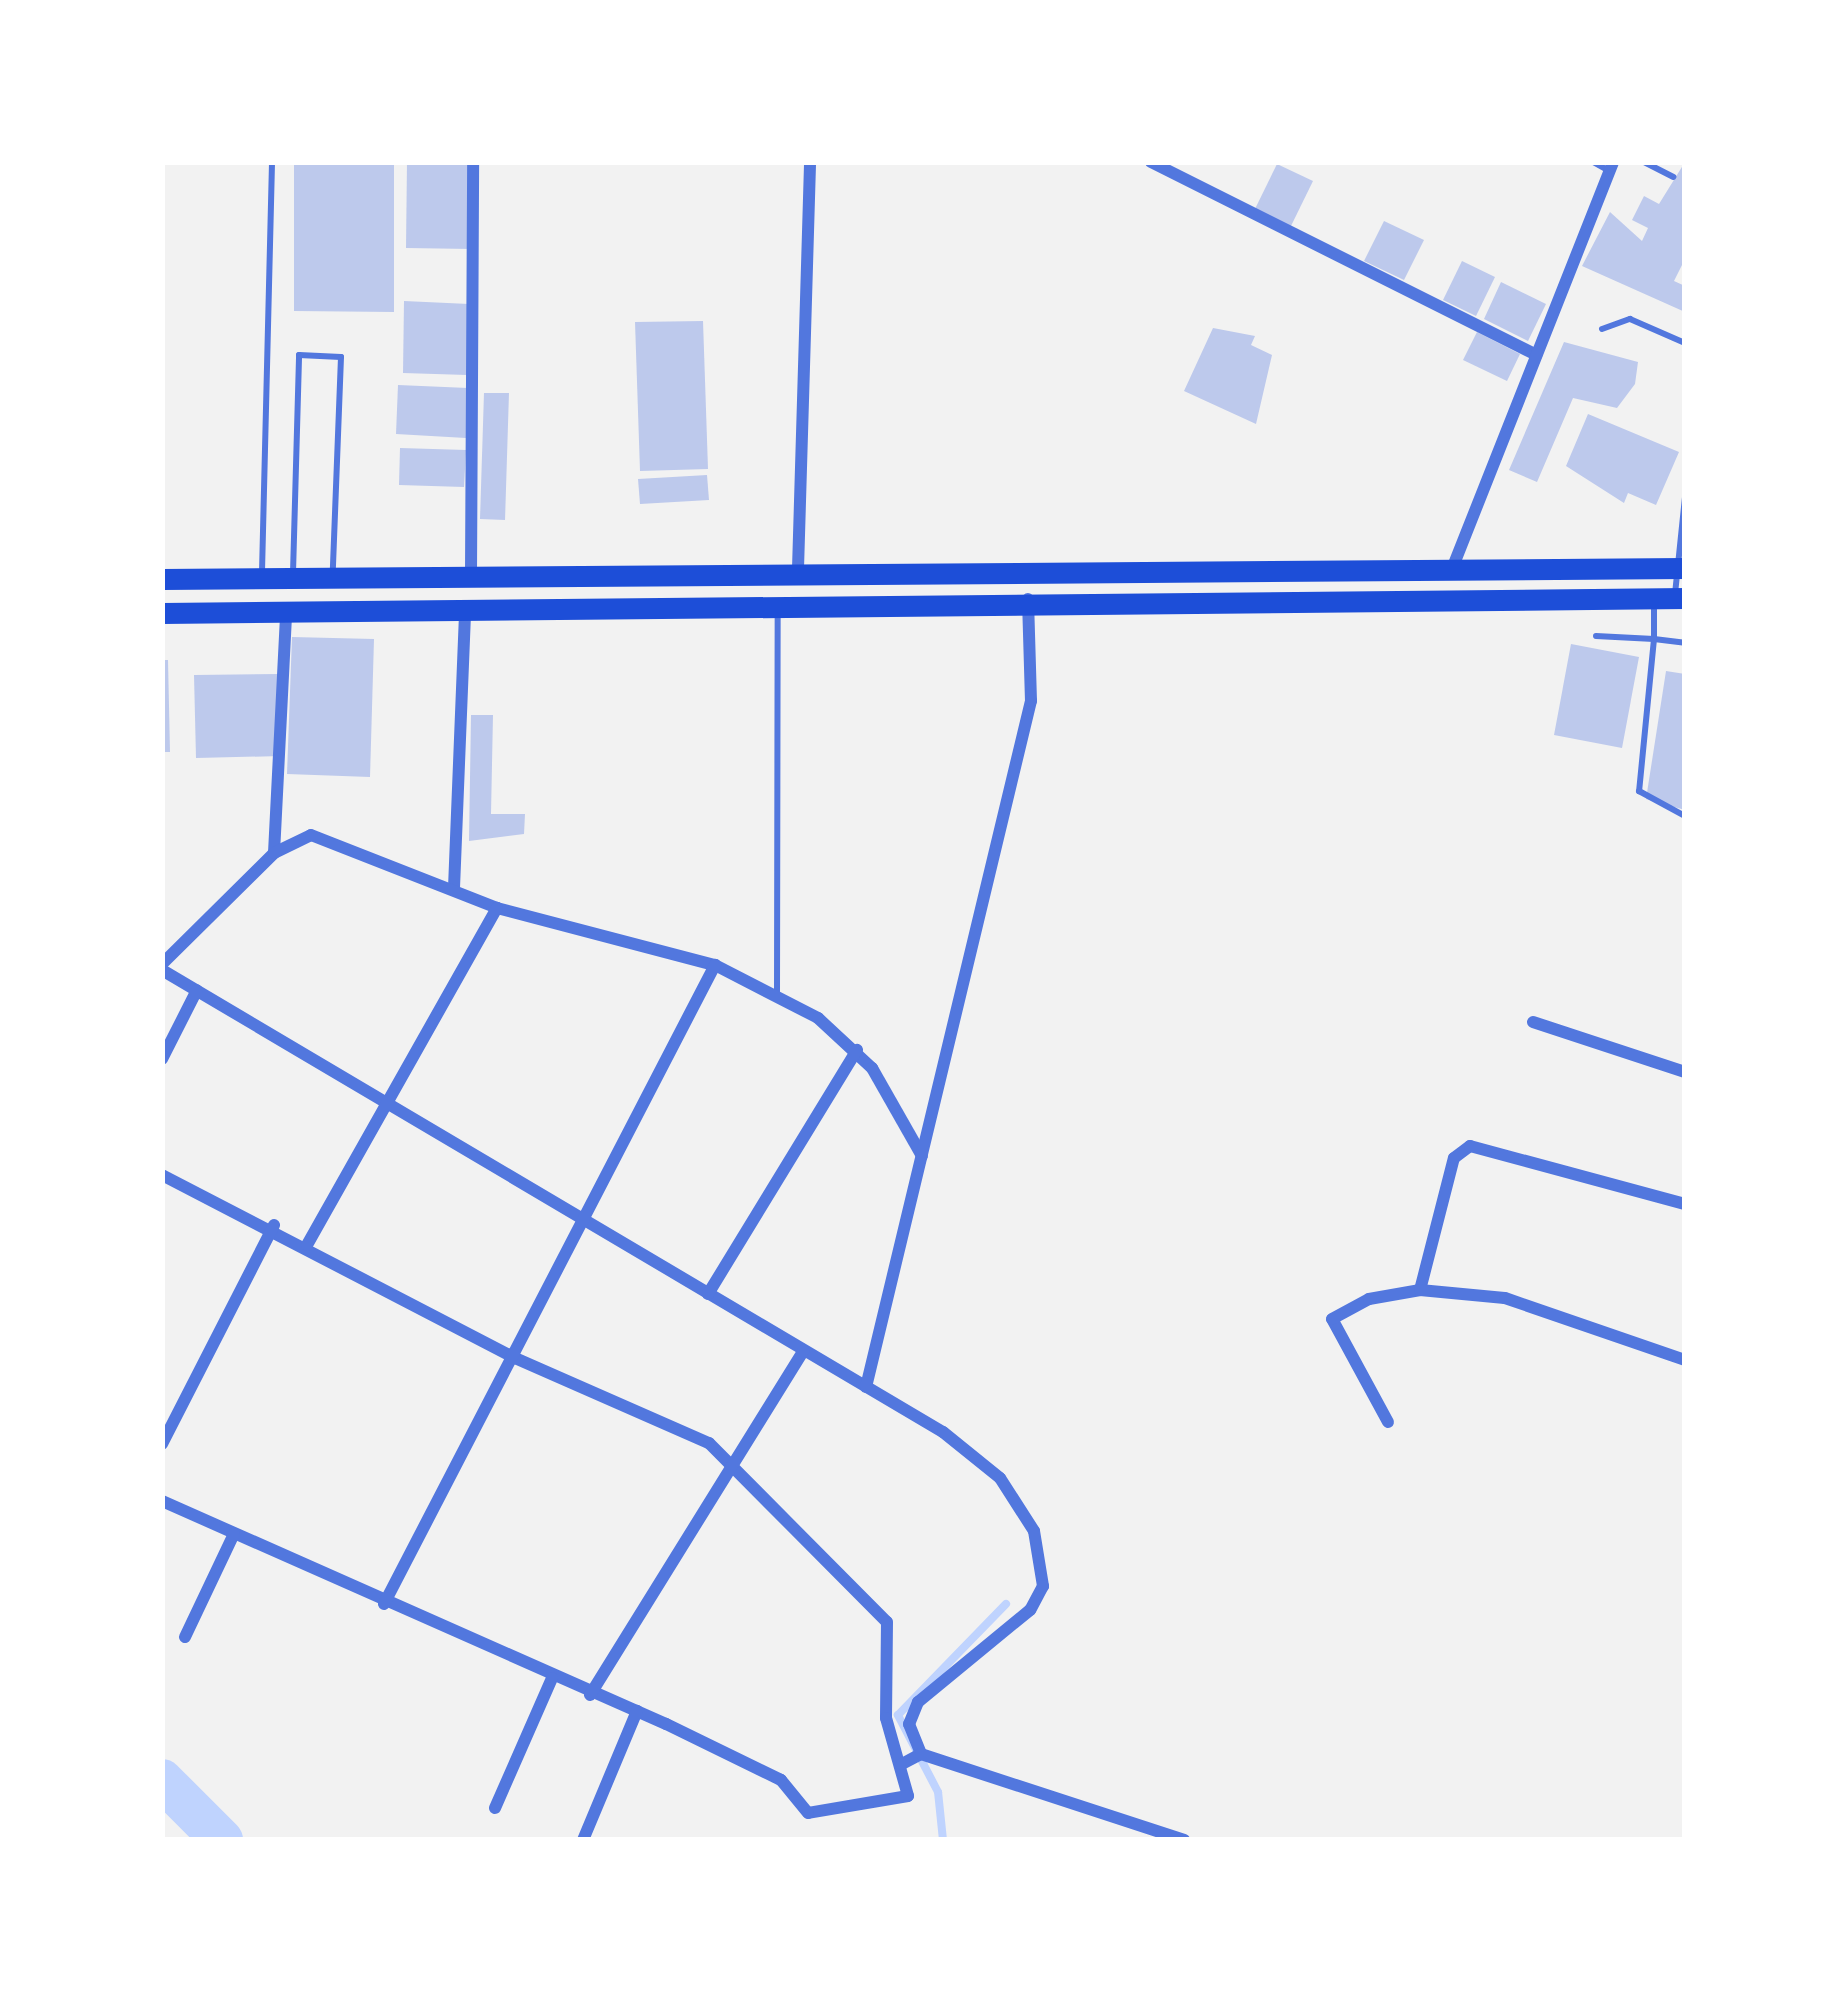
<!DOCTYPE html>
<html>
<head>
<meta charset="utf-8">
<style>
  body { margin:0 }
  #map { position:relative; width:1847px; height:2002px; overflow:hidden; background:#f2f2f2; font-family:Helvetica,sans-serif }
  div>[style] { position:absolute }
  .stream>* { height:8px; margin:-4px; padding:0 4px; transform-origin:4px; border-radius:4px; background:#bfd3fe }
  .river>* { height:42px; margin:-21px; padding:0 21px; transform-origin:21px; border-radius:21px; background:#bfd3fe }
  .building>* { inset:0; background:#bdc9ec }
  .service>* { height:6px; margin:-3px; padding:0 3px; transform-origin:3px; border-radius:3px; background:#5277de }
  .minor>* { height:12px; margin:-6px; padding:0 6px; transform-origin:6px; border-radius:6px; background:#5277de }
  .trunk>* { height:21px; margin:-10.5px; padding:0 10.5px; transform-origin:10.5px; border-radius:10.5px; background:#1d4ed8 }
  span { translate:-50% -50%; white-space:nowrap; text-align:center; line-height:1.15; -webkit-text-stroke:9px #fff; paint-order:stroke }
  .frame { position:absolute; inset:0; border:165px solid #fff; pointer-events:none }
</style>
</head>
<body>
<div id="map">
  <div class="stream">
    <div style="left:943px;top:1840px;width:48px;rotate:-95.9deg"></div>
    <div style="left:938px;top:1792px;width:87px;rotate:-117.5deg"></div>
    <div style="left:898px;top:1715px;width:155px;rotate:-45.8deg"></div>
  </div>
  <div class="river">
    <div style="left:162px;top:1780px;width:85px;rotate:45deg"></div>
  </div>
  <div class="building">
    <div style="clip-path:polygon(294px 162px,394px 162px,394px 312px,294px 311px)"></div>
    <div style="clip-path:polygon(407px 162px,472px 162px,471px 249px,406px 248px)"></div>
    <div style="clip-path:polygon(1685px 162px,1685px 259px,1674px 281px,1685px 286px,1685px 312px,1582px 266px,1610px 212px,1642px 241px,1648px 228px,1632px 220px,1644px 196px,1659px 204px)"></div>
    <div style="clip-path:polygon(1277px 164px,1313px 181px,1290px 228px,1254px 211px)"></div>
    <div style="clip-path:polygon(1384px 221px,1424px 240px,1404px 280px,1364px 261px)"></div>
    <div style="clip-path:polygon(1462px 261px,1495px 277px,1476px 316px,1443px 300px)"></div>
    <div style="clip-path:polygon(1501px 282px,1546px 304px,1528px 341px,1484px 319px)"></div>
    <div style="clip-path:polygon(404px 301px,469px 304px,467px 375px,403px 373px)"></div>
    <div style="clip-path:polygon(703px 321px,708px 469px,640px 471px,635px 322px)"></div>
    <div style="clip-path:polygon(1213px 328px,1255px 336px,1251px 345px,1272px 355px,1256px 424px,1184px 391px)"></div>
    <div style="clip-path:polygon(1477px 332px,1520px 354px,1507px 381px,1463px 360px)"></div>
    <div style="clip-path:polygon(1564px 342px,1638px 362px,1635px 384px,1617px 408px,1573px 398px,1537px 482px,1509px 470px)"></div>
    <div style="clip-path:polygon(398px 385px,468px 388px,466px 438px,396px 434px)"></div>
    <div style="clip-path:polygon(484px 393px,509px 393px,505px 520px,480px 519px)"></div>
    <div style="clip-path:polygon(1588px 414px,1679px 452px,1656px 505px,1628px 493px,1624px 503px,1566px 466px)"></div>
    <div style="clip-path:polygon(400px 448px,466px 450px,464px 487px,399px 485px)"></div>
    <div style="clip-path:polygon(707px 475px,709px 500px,640px 504px,638px 479px)"></div>
    <div style="clip-path:polygon(292px 637px,374px 639px,370px 777px,287px 774px)"></div>
    <div style="clip-path:polygon(1571px 644px,1639px 657px,1622px 748px,1554px 735px)"></div>
    <div style="clip-path:polygon(162px 660px,168px 660px,170px 752px,162px 752px)"></div>
    <div style="clip-path:polygon(1666px 671px,1685px 674px,1685px 810px,1646px 799px)"></div>
    <div style="clip-path:polygon(279px 674px,281px 756px,196px 758px,194px 675px)"></div>
    <div style="clip-path:polygon(471px 715px,493px 715px,491px 814px,525px 814px,524px 834px,469px 841px)"></div>
  </div>
  <div class="service">
    <div style="left:1593px;top:162px;width:18px;rotate:29deg"></div>
    <div style="left:1644px;top:162px;width:33px;rotate:27deg"></div>
    <div style="left:1602px;top:329px;width:30px;rotate:-20deg"></div>
    <div style="left:1630px;top:319px;width:60px;rotate:23.6deg"></div>
    <div style="left:262px;top:572px;width:410px;rotate:-88.6deg"></div>
    <div style="left:293px;top:573px;width:218px;rotate:-88.4deg"></div>
    <div style="left:299px;top:355px;width:42px;rotate:2.7deg"></div>
    <div style="left:341px;top:357px;width:213px;rotate:92.2deg"></div>
    <div style="left:1675px;top:594px;width:98px;rotate:-84.1deg"></div>
    <div style="left:1654px;top:602px;width:37px;rotate:90deg"></div>
    <div style="left:1654px;top:639px;width:31px;rotate:7deg"></div>
    <div style="left:1596px;top:636px;width:58px;rotate:3deg"></div>
    <div style="left:1654px;top:639px;width:153px;rotate:95.6deg"></div>
    <div style="left:1639px;top:791px;width:52px;rotate:28.5deg"></div>
    <div style="left:777px;top:993px;width:383px;rotate:-89.9deg"></div>
  </div>
  <div class="minor">
    <div style="left:1151px;top:162px;width:431px;rotate:26.6deg"></div>
    <div style="left:798px;top:569px;width:407px;rotate:-88.3deg"></div>
    <div style="left:1452px;top:569px;width:438px;rotate:-68.4deg"></div>
    <div style="left:471px;top:573px;width:411px;rotate:-89.7deg"></div>
    <div style="left:274px;top:853px;width:241px;rotate:-87.1deg"></div>
    <div style="left:454px;top:888px;width:279px;rotate:-87.7deg"></div>
    <div style="left:162px;top:964px;width:158px;rotate:-44.7deg"></div>
    <div style="left:274px;top:853px;width:41px;rotate:-25.9deg"></div>
    <div style="left:311px;top:835px;width:200px;rotate:21.4deg"></div>
    <div style="left:497px;top:908px;width:225px;rotate:14.7deg"></div>
    <div style="left:715px;top:965px;width:116px;rotate:27.2deg"></div>
    <div style="left:818px;top:1018px;width:74px;rotate:42.8deg"></div>
    <div style="left:872px;top:1068px;width:101px;rotate:60.4deg"></div>
    <div style="left:162px;top:970px;width:907px;rotate:30.61deg"></div>
    <div style="left:943px;top:1432px;width:73px;rotate:38.9deg"></div>
    <div style="left:1000px;top:1478px;width:63px;rotate:57.3deg"></div>
    <div style="left:1034px;top:1531px;width:56px;rotate:80.7deg"></div>
    <div style="left:1043px;top:1586px;width:27px;rotate:118deg"></div>
    <div style="left:1030px;top:1610px;width:145px;rotate:140.6deg"></div>
    <div style="left:918px;top:1702px;width:24px;rotate:112deg"></div>
    <div style="left:909px;top:1724px;width:32px;rotate:68deg"></div>
    <div style="left:1533px;top:1022px;width:160px;rotate:18.2deg"></div>
    <div style="left:162px;top:1059px;width:77px;rotate:-63.1deg"></div>
    <div style="left:162px;top:1175px;width:398px;rotate:27.4deg"></div>
    <div style="left:515px;top:1358px;width:212px;rotate:23.7deg"></div>
    <div style="left:709px;top:1443px;width:252px;rotate:45.2deg"></div>
    <div style="left:887px;top:1622px;width:96px;rotate:90.6deg"></div>
    <div style="left:886px;top:1718px;width:81px;rotate:74.2deg"></div>
    <div style="left:908px;top:1796px;width:101px;rotate:170.4deg"></div>
    <div style="left:808px;top:1813px;width:43px;rotate:-129.3deg"></div>
    <div style="left:781px;top:1780px;width:128px;rotate:-154deg"></div>
    <div style="left:666px;top:1724px;width:551px;rotate:-156.13deg"></div>
    <div style="left:307px;top:1245px;width:387px;rotate:-60.6deg"></div>
    <div style="left:1420px;top:1290px;width:136px;rotate:-75.6deg"></div>
    <div style="left:1454px;top:1158px;width:20px;rotate:-37deg"></div>
    <div style="left:1470px;top:1146px;width:223px;rotate:15.1deg"></div>
    <div style="left:708px;top:1294px;width:286px;rotate:-58.6deg"></div>
    <div style="left:866px;top:1387px;width:706px;rotate:-76.48deg"></div>
    <div style="left:1031px;top:701px;width:102px;rotate:-91.7deg"></div>
    <div style="left:1388px;top:1422px;width:117px;rotate:-118.5deg"></div>
    <div style="left:1332px;top:1319px;width:42px;rotate:-28.4deg"></div>
    <div style="left:1369px;top:1299px;width:52px;rotate:-10deg"></div>
    <div style="left:1420px;top:1290px;width:85px;rotate:5.4deg"></div>
    <div style="left:1505px;top:1298px;width:190px;rotate:19deg"></div>
    <div style="left:162px;top:1444px;width:246px;rotate:-62.9deg"></div>
    <div style="left:384px;top:1604px;width:720px;rotate:-62.62deg"></div>
    <div style="left:185px;top:1637px;width:114px;rotate:-64.6deg"></div>
    <div style="left:590px;top:1695px;width:405px;rotate:-58.2deg"></div>
    <div style="left:902px;top:1764px;width:21px;rotate:-28deg"></div>
    <div style="left:921px;top:1754px;width:277px;rotate:18.1deg"></div>
    <div style="left:495px;top:1808px;width:142px;rotate:-66.3deg"></div>
    <div style="left:583px;top:1840px;width:140px;rotate:-67.3deg"></div>
  </div>
  <div class="trunk">
    <div style="left:162px;top:579px;width:1523px;rotate:-0.41deg"></div>
    <div style="left:162px;top:613px;width:1523px;rotate:-0.56deg"></div>
  </div>
  <div class="frame"></div>
</div>
</body>
</html>
